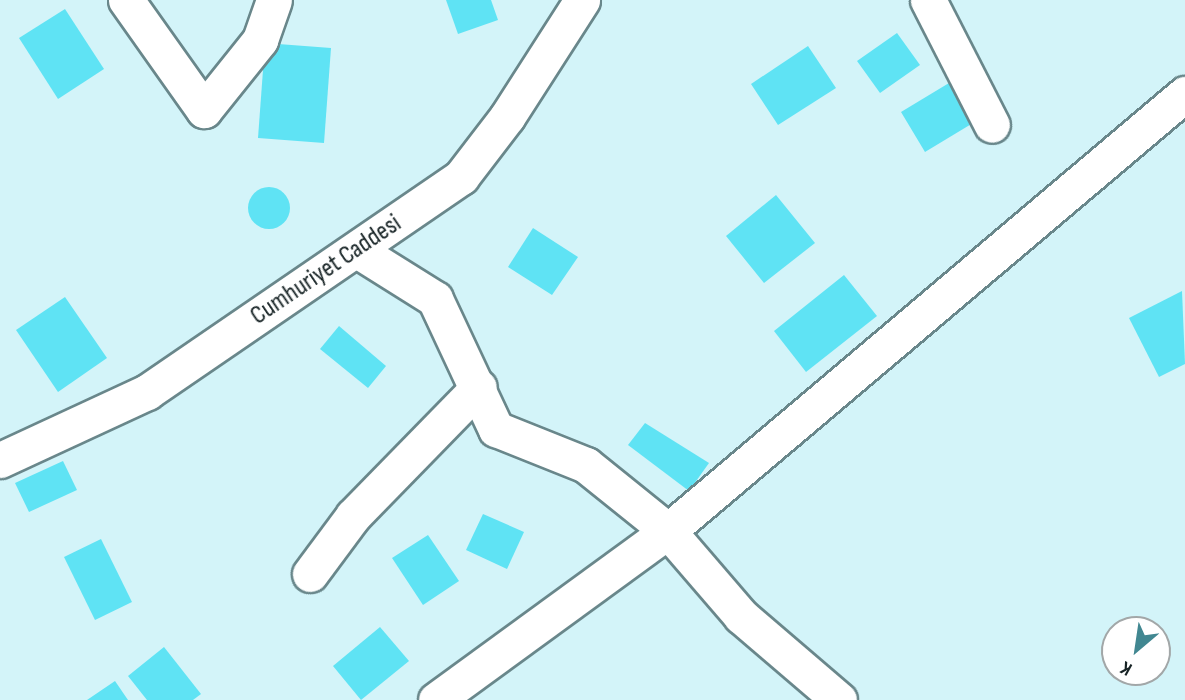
<!DOCTYPE html>
<html>
<head>
<meta charset="utf-8">
<style>
  body { margin:0 }
  #map { position:relative; width:1185px; height:700px; overflow:hidden; background:#d3f4f9; font-family:"Sofia Sans Condensed",sans-serif }
  div>[style] { position:absolute }
  .building>* { inset:0; background:#5fe3f4 }
  .round { border-radius:50% }
  .roads { filter:drop-shadow(2px 0 #69878b) drop-shadow(-2px 0 #69878b) drop-shadow(0 2px #69878b) drop-shadow(0 -2px #69878b) }
  .minor>* { height:35px; margin:-17.5px; padding:0 17.5px; transform-origin:17.5px; border-radius:17.5px; background:#fff }
  span { translate:-50% -50%; white-space:nowrap; text-align:center; line-height:1.15; -webkit-text-stroke:6px #fff; paint-order:stroke }
  .street-label { font-size:26px; color:#172325 }
  .north { position:absolute; left:1101px; top:616px; width:70px; height:70px; box-sizing:border-box; background:#fff; border:2px solid #a2a7a8; border-radius:50%; rotate:209deg; font-size:19px; font-weight:700; line-height:28px; text-align:center; color:#172325 }
  .north::after { content:''; display:block; margin:auto; width:24px; height:32px; background:#418791; clip-path:polygon(50% 0,100% 100%,50% 72%,0 100%) }
</style>
</head>
<body>
<div id="map">
  <div class="building">
    <div style="clip-path:polygon(446px 0,491px 0,498px 20px,458px 34px)"></div>
    <div style="clip-path:polygon(65px 9px,104px 69px,58px 99px,19px 38px)"></div>
    <div style="clip-path:polygon(897px 33px,920px 65px,880px 93px,857px 61px)"></div>
    <div style="clip-path:polygon(265px 43px,331px 48px,324px 143px,258px 138px)"></div>
    <div style="clip-path:polygon(808px 46px,836px 88px,778px 125px,751px 84px)"></div>
    <div style="clip-path:polygon(949px 83px,973px 123px,925px 152px,901px 112px)"></div>
    <div class="round" style="left:248px;top:187px;width:42px;height:42px"></div>
    <div style="clip-path:polygon(776px 195px,815px 243px,764px 283px,726px 236px)"></div>
    <div style="clip-path:polygon(533px 228px,578px 257px,552px 295px,508px 267px)"></div>
    <div style="clip-path:polygon(844px 275px,877px 316px,806px 372px,774px 331px)"></div>
    <div style="clip-path:polygon(1182px 291px,1185px 364px,1159px 377px,1129px 318px)"></div>
    <div style="clip-path:polygon(65px 297px,107px 358px,58px 392px,16px 330px)"></div>
    <div style="clip-path:polygon(339px 326px,386px 366px,368px 388px,320px 349px)"></div>
    <div style="clip-path:polygon(645px 423px,709px 463px,689px 491px,628px 445px)"></div>
    <div style="clip-path:polygon(63px 461px,77px 490px,29px 512px,15px 483px)"></div>
    <div style="clip-path:polygon(483px 514px,524px 532px,507px 569px,466px 550px)"></div>
    <div style="clip-path:polygon(428px 535px,459px 581px,423px 605px,392px 558px)"></div>
    <div style="clip-path:polygon(101px 539px,132px 602px,95px 620px,64px 557px)"></div>
    <div style="clip-path:polygon(380px 627px,409px 661px,361px 700px,333px 666px)"></div>
    <div style="clip-path:polygon(164px 647px,201px 694px,193px 700px,147px 700px,128px 676px)"></div>
    <div style="clip-path:polygon(115px 681px,128px 700px,87px 700px)"></div>
  </div>
  <div class="roads">
    <div class="minor">
      <div style="left:126px;top:0;width:135px;rotate:54.7deg"></div>
      <div style="left:204px;top:110px;width:90px;rotate:-51.3deg"></div>
      <div style="left:260px;top:40px;width:42px;rotate:-70.7deg"></div>
      <div style="left:928px;top:0;width:140px;rotate:62.9deg"></div>
      <div style="left:357px;top:250px;width:92px;rotate:32.1deg"></div>
      <div style="left:435px;top:299px;width:144px;rotate:64.9deg"></div>
      <div style="left:496px;top:429px;width:97px;rotate:21.8deg"></div>
      <div style="left:586px;top:465px;width:105px;rotate:38.8deg"></div>
      <div style="left:668px;top:531px;width:112px;rotate:49.3deg"></div>
      <div style="left:741px;top:616px;width:129px;rotate:40.6deg"></div>
      <div style="left:0;top:460px;width:162px;rotate:-24.8deg"></div>
      <div style="left:147px;top:392px;width:381px;rotate:-34.4deg"></div>
      <div style="left:461px;top:177px;width:76px;rotate:-52.5deg"></div>
      <div style="left:507px;top:117px;width:139px;rotate:-57.3deg"></div>
      <div style="left:310px;top:574px;width:72px;rotate:-53.4deg"></div>
      <div style="left:353px;top:516px;width:180px;rotate:-45.7deg"></div>
      <div style="left:436px;top:700px;width:287px;rotate:-36.1deg"></div>
      <div style="left:668px;top:531px;width:677px;rotate:-40.21deg"></div>
    </div>
  </div>
  <div class="street-label">
    <span style="left:326px;top:270px;rotate:-34deg">Cumhuriyet Caddesi</span>
  </div>
  <div class="north">K</div>
</div>
</body>
</html>
